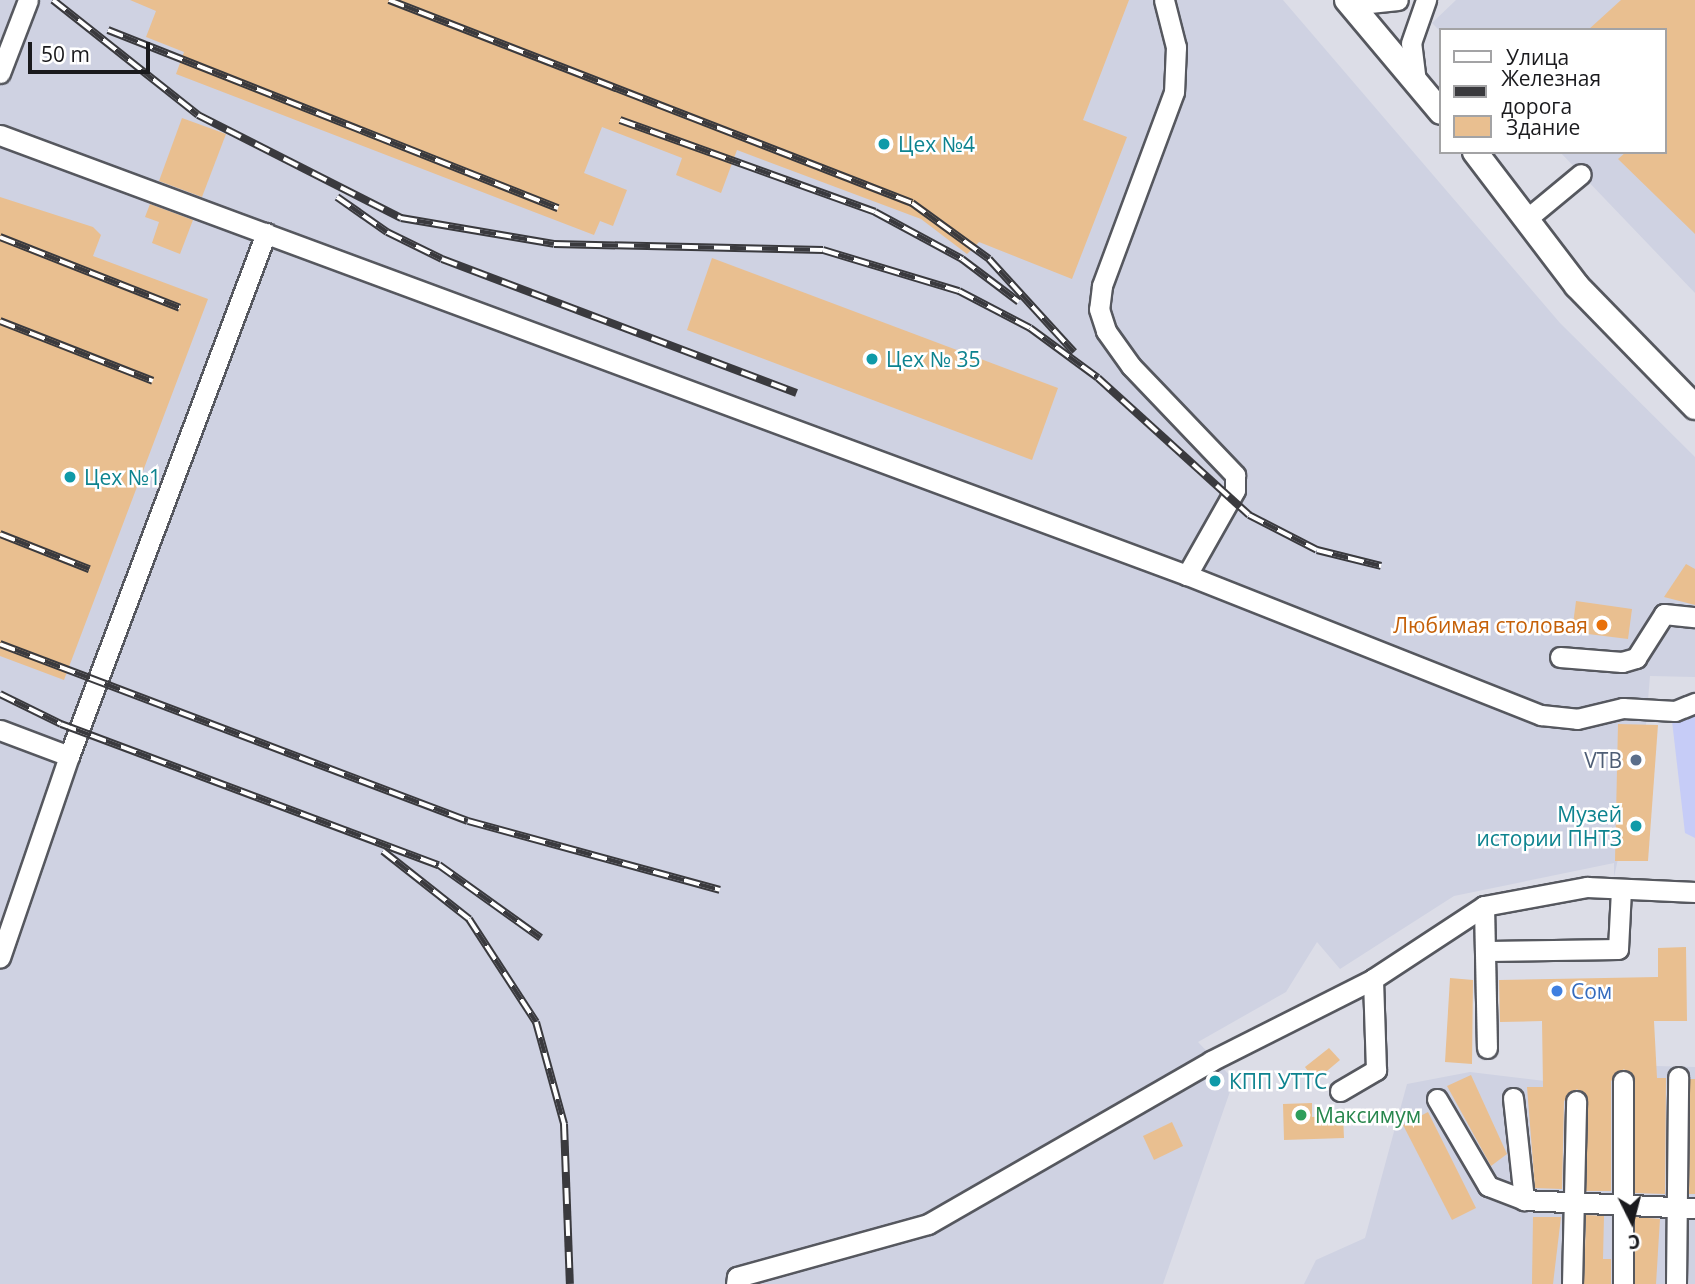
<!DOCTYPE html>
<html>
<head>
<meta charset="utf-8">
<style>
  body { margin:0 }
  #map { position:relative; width:1695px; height:1284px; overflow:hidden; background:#dcdde7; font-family:"Open Sans",sans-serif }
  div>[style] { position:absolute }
  .built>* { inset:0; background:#cfd2e2 }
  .green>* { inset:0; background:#c6ccf7 }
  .building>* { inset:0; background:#e9bf90 }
  .roads { filter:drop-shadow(2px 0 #56585f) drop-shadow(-2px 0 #56585f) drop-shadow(0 2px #56585f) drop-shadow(0 -2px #56585f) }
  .minor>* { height:19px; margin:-9.5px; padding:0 9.5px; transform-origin:9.5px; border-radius:9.5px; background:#fff }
  .major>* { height:24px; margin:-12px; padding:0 12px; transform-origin:12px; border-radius:12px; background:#fff }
  .rail>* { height:8px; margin-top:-4px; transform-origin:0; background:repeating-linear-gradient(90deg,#fff 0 16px,#3a3a3e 0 32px); box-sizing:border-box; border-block:2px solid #3a3a3e }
  .dots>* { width:19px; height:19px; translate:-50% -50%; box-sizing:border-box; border:4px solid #fff; border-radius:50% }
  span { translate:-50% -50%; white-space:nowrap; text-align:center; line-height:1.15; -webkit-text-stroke:5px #fff; paint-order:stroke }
  .culture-label { font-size:21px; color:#0d838f }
  .left { translate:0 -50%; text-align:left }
  .right { translate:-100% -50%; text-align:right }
  .food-label { font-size:21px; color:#c56008 }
  .service-label { font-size:21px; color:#4e5e75 }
  .shop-label { font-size:21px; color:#366cbe }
  .leisure-label { font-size:21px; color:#27864d }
  .legend { position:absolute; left:1439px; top:28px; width:228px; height:126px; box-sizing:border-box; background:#fff; border:2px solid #a3a3a5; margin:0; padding:9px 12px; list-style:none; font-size:21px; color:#1a1a1d }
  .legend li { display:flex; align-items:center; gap:14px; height:35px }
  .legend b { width:35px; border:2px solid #a3a3a5 }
  .north { position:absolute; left:1597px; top:1186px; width:70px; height:70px; -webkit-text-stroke:5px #fff; paint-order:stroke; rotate:174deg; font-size:19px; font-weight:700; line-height:28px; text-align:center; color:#1a1a1d }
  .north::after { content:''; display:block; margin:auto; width:24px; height:32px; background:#1a1a1d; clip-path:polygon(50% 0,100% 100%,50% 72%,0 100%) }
  .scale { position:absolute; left:28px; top:42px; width:122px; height:32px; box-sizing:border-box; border:4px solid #1a1a1d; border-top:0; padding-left:9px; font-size:21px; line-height:24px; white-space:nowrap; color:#1a1a1d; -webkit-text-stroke:5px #fff; paint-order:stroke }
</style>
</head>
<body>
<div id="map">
  <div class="built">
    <div style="clip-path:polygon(0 0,1283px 0,1560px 323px,1695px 457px,1695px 677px,1650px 676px,1645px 737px,1614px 877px,1614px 863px,1454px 896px,1340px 969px,1317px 942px,1286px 992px,1198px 1042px,1234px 1080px,1163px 1284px,0 1284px)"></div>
    <div style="clip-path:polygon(1456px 0,1695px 0,1695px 293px,1560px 152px,1665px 152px,1665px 30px,1441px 32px,1432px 23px)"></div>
    <div style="clip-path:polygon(1656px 1066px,1695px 1067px,1695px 1284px,1304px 1284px,1316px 1260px,1365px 1238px,1407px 1084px,1470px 1072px,1570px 1084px)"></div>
  </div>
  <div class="green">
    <div style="clip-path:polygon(1695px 715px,1695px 838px,1685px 833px,1672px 721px)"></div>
  </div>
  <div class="building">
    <div style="clip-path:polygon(130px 0,1129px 0,1083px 120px,1127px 137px,1072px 279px,979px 242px,967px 254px,921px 219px,737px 150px,721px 193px,676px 175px,682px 158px,602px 127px,584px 173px,627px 190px,613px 226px,600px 221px,594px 235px,176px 74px,184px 52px,146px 37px,156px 11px)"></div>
    <div style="clip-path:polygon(1621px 0,1695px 0,1695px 234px,1618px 159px,1626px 152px,1665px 152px,1665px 30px,1588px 30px)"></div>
    <div style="clip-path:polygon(182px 118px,226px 134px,202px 197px,159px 181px)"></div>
    <div style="clip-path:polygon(0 197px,93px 227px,101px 235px,93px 256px,208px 299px,64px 680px,0 656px)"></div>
    <div style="clip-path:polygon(150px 204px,193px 220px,180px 254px,152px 243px,159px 222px,145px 217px)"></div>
    <div style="clip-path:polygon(712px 258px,1058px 388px,1032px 460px,687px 330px)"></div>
    <div style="clip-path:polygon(1686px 564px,1695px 569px,1695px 605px,1664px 597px)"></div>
    <div style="clip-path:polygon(1576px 601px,1632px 609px,1628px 639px,1572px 632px)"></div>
    <div style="clip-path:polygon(1618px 724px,1658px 725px,1648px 861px,1615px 861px)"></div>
    <div style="clip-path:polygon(1686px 947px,1687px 1021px,1654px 1021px,1657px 1078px,1666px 1078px,1665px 1194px,1635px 1193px,1635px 1081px,1624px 1069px,1611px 1081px,1611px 1191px,1586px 1191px,1588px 1101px,1577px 1089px,1564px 1101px,1562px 1189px,1535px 1188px,1527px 1087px,1543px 1087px,1542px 1021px,1500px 1022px,1499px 980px,1658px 977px,1658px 948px)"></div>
    <div style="clip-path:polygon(1450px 978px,1473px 980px,1472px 1064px,1445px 1062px)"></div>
    <div style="clip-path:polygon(1329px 1048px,1340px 1060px,1315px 1081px,1305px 1067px)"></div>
    <div style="clip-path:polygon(1471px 1075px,1507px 1154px,1491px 1166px,1447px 1086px)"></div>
    <div style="clip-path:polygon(1690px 1079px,1695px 1079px,1695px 1194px,1689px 1194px)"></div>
    <div style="clip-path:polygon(1312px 1103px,1312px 1117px,1343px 1116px,1344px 1138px,1284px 1140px,1283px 1104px)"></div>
    <div style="clip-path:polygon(1428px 1112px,1476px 1208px,1452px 1220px,1403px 1125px)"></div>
    <div style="clip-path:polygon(1172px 1122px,1183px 1146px,1154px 1160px,1143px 1136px)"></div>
    <div style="clip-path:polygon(1586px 1215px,1604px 1216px,1603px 1259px,1611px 1259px,1611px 1284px,1584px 1284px)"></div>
    <div style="clip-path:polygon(1533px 1217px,1561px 1217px,1553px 1284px,1532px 1284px)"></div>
    <div style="clip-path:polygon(1635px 1217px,1660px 1219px,1656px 1284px,1635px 1284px)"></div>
  </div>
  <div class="roads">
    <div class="minor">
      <div style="left:1164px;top:0;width:49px;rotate:75.7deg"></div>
      <div style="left:1176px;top:47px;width:45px;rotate:92.5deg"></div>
      <div style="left:1174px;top:92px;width:207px;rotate:110.4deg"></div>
      <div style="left:1102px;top:286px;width:23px;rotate:97deg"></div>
      <div style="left:1099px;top:309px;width:23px;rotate:72deg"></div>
      <div style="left:1106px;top:331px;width:43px;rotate:54.5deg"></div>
      <div style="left:1131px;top:366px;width:151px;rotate:46.3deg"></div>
      <div style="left:1235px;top:475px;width:15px;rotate:90deg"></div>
      <div style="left:1235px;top:490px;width:98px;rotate:119.5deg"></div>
      <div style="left:1351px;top:5px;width:47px;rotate:-6.1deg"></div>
      <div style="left:0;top:73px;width:78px;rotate:-69deg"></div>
      <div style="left:1416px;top:82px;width:39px;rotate:-97deg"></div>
      <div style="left:1411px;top:43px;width:46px;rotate:-70.8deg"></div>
      <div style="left:0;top:135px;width:1266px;rotate:20.34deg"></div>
      <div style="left:1187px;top:575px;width:381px;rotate:21.6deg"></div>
      <div style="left:1541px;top:715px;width:36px;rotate:6deg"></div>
      <div style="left:1577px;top:719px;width:47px;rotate:-13.4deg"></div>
      <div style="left:1623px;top:708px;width:52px;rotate:3.3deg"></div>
      <div style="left:1675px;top:711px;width:22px;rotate:-22deg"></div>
      <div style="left:1529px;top:217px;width:67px;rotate:-39.6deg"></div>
      <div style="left:1560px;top:657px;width:62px;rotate:4.6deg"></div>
      <div style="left:1622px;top:662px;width:15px;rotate:-16deg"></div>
      <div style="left:1636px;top:658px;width:52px;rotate:-57.5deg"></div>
      <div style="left:1664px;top:614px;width:31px;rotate:6deg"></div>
      <div style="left:0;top:730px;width:74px;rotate:20.6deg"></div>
      <div style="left:69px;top:756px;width:213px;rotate:108.9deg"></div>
      <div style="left:69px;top:756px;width:559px;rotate:-69.36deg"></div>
      <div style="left:1484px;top:906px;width:142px;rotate:88.8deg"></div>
      <div style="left:1488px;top:951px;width:130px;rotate:-0.9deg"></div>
      <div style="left:1618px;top:949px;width:60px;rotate:-87.1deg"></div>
      <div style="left:1340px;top:1091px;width:42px;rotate:-30.3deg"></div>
      <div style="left:1376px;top:1070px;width:91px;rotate:-91.9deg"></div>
      <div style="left:1513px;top:1098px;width:103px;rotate:83.8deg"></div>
      <div style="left:1437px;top:1099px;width:101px;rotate:59.6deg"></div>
      <div style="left:1488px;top:1186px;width:39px;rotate:21deg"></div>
      <div style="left:1524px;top:1200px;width:171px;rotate:2.7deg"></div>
      <div style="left:736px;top:1284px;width:7px;rotate:-82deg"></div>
      <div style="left:737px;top:1277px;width:198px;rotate:-15.5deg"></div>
      <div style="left:928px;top:1224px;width:327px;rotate:-29.9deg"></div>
      <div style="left:1211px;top:1061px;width:182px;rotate:-26.8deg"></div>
      <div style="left:1373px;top:979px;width:133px;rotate:-33.3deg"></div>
      <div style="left:1484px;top:906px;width:105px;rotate:-10.5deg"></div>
      <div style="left:1587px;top:887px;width:108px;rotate:2.7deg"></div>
      <div style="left:1572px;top:1284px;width:183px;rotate:-88.7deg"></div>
      <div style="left:1623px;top:1284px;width:203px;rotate:-90deg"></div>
      <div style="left:1676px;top:1284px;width:207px;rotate:-89.4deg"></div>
    </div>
    <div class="major">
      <div style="left:1347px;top:0;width:146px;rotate:50deg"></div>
      <div style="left:1475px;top:152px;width:168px;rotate:52.7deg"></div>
      <div style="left:1577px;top:286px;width:169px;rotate:45.7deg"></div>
    </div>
  </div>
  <div class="rail">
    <div style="left:53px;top:0;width:185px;rotate:38.4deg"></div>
    <div style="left:198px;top:115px;width:228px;rotate:26.9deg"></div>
    <div style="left:401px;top:218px;width:155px;rotate:9.6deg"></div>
    <div style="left:554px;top:244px;width:269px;rotate:1.3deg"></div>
    <div style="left:823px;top:250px;width:142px;rotate:16.8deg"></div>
    <div style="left:959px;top:291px;width:80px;rotate:27.5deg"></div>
    <div style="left:1030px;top:328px;width:84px;rotate:36.3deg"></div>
    <div style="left:1098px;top:378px;width:204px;rotate:42.2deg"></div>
    <div style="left:1249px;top:515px;width:76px;rotate:27.2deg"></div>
    <div style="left:1317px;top:550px;width:66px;rotate:14deg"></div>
    <div style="left:389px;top:0;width:561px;rotate:21.21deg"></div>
    <div style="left:912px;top:203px;width:95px;rotate:36deg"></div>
    <div style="left:989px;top:259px;width:126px;rotate:47.6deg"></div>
    <div style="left:108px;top:30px;width:484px;rotate:21.6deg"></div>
    <div style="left:620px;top:120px;width:271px;rotate:19.8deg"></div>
    <div style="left:875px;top:212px;width:99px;rotate:28.4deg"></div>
    <div style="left:962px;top:259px;width:71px;rotate:37deg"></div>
    <div style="left:337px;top:197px;width:61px;rotate:35deg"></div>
    <div style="left:387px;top:232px;width:61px;rotate:26.1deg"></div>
    <div style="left:442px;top:259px;width:379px;rotate:20.7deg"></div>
    <div style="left:0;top:237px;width:193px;rotate:21.5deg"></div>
    <div style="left:0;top:321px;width:164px;rotate:21.4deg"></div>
    <div style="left:0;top:534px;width:96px;rotate:21.5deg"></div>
    <div style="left:0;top:644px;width:500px;rotate:20.72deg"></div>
    <div style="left:468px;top:821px;width:261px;rotate:15.3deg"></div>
    <div style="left:0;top:694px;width:68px;rotate:26.2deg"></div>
    <div style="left:61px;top:724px;width:403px;rotate:20.5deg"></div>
    <div style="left:439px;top:865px;width:125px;rotate:35.6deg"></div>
    <div style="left:383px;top:851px;width:110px;rotate:38.3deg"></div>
    <div style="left:469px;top:919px;width:123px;rotate:57deg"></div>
    <div style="left:536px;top:1022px;width:106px;rotate:74.6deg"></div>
    <div style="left:564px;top:1124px;width:160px;rotate:87.9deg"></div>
  </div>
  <div class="dots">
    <div style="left:884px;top:144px;background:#0f9aa8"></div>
    <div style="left:872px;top:359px;background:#0f9aa8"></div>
    <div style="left:70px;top:477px;background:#0f9aa8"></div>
    <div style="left:1602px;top:625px;background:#e8710a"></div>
    <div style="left:1636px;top:760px;background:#5c6f8a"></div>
    <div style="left:1636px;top:826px;background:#0f9aa8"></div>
    <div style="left:1557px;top:991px;background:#3f7fe0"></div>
    <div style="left:1215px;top:1081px;background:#0f9aa8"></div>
    <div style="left:1301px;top:1115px;background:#2e9e5b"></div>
  </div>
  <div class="culture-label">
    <span class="left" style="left:898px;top:144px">Цех №4</span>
    <span class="left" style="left:886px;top:359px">Цех № 35</span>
    <span class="left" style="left:84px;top:477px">Цех №1</span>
    <span class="right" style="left:1622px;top:826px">Музей<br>истории ПНТЗ</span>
    <span class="left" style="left:1229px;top:1081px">КПП УТТС</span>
  </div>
  <div class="food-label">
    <span class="right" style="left:1588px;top:625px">Любимая столовая</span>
  </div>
  <div class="service-label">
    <span class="right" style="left:1622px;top:760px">VTB</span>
  </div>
  <div class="shop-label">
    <span class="left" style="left:1571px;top:991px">Сом</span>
  </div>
  <div class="leisure-label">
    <span class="left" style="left:1315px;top:1115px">Максимум</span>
  </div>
  <ul class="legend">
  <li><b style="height:9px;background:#fff"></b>Улица</li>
  <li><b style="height:9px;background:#3a3a3e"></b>Железная дорога</li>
  <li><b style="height:19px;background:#e9bf90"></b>Здание</li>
  </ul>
  <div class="north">С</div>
  <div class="scale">50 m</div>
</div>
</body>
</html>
